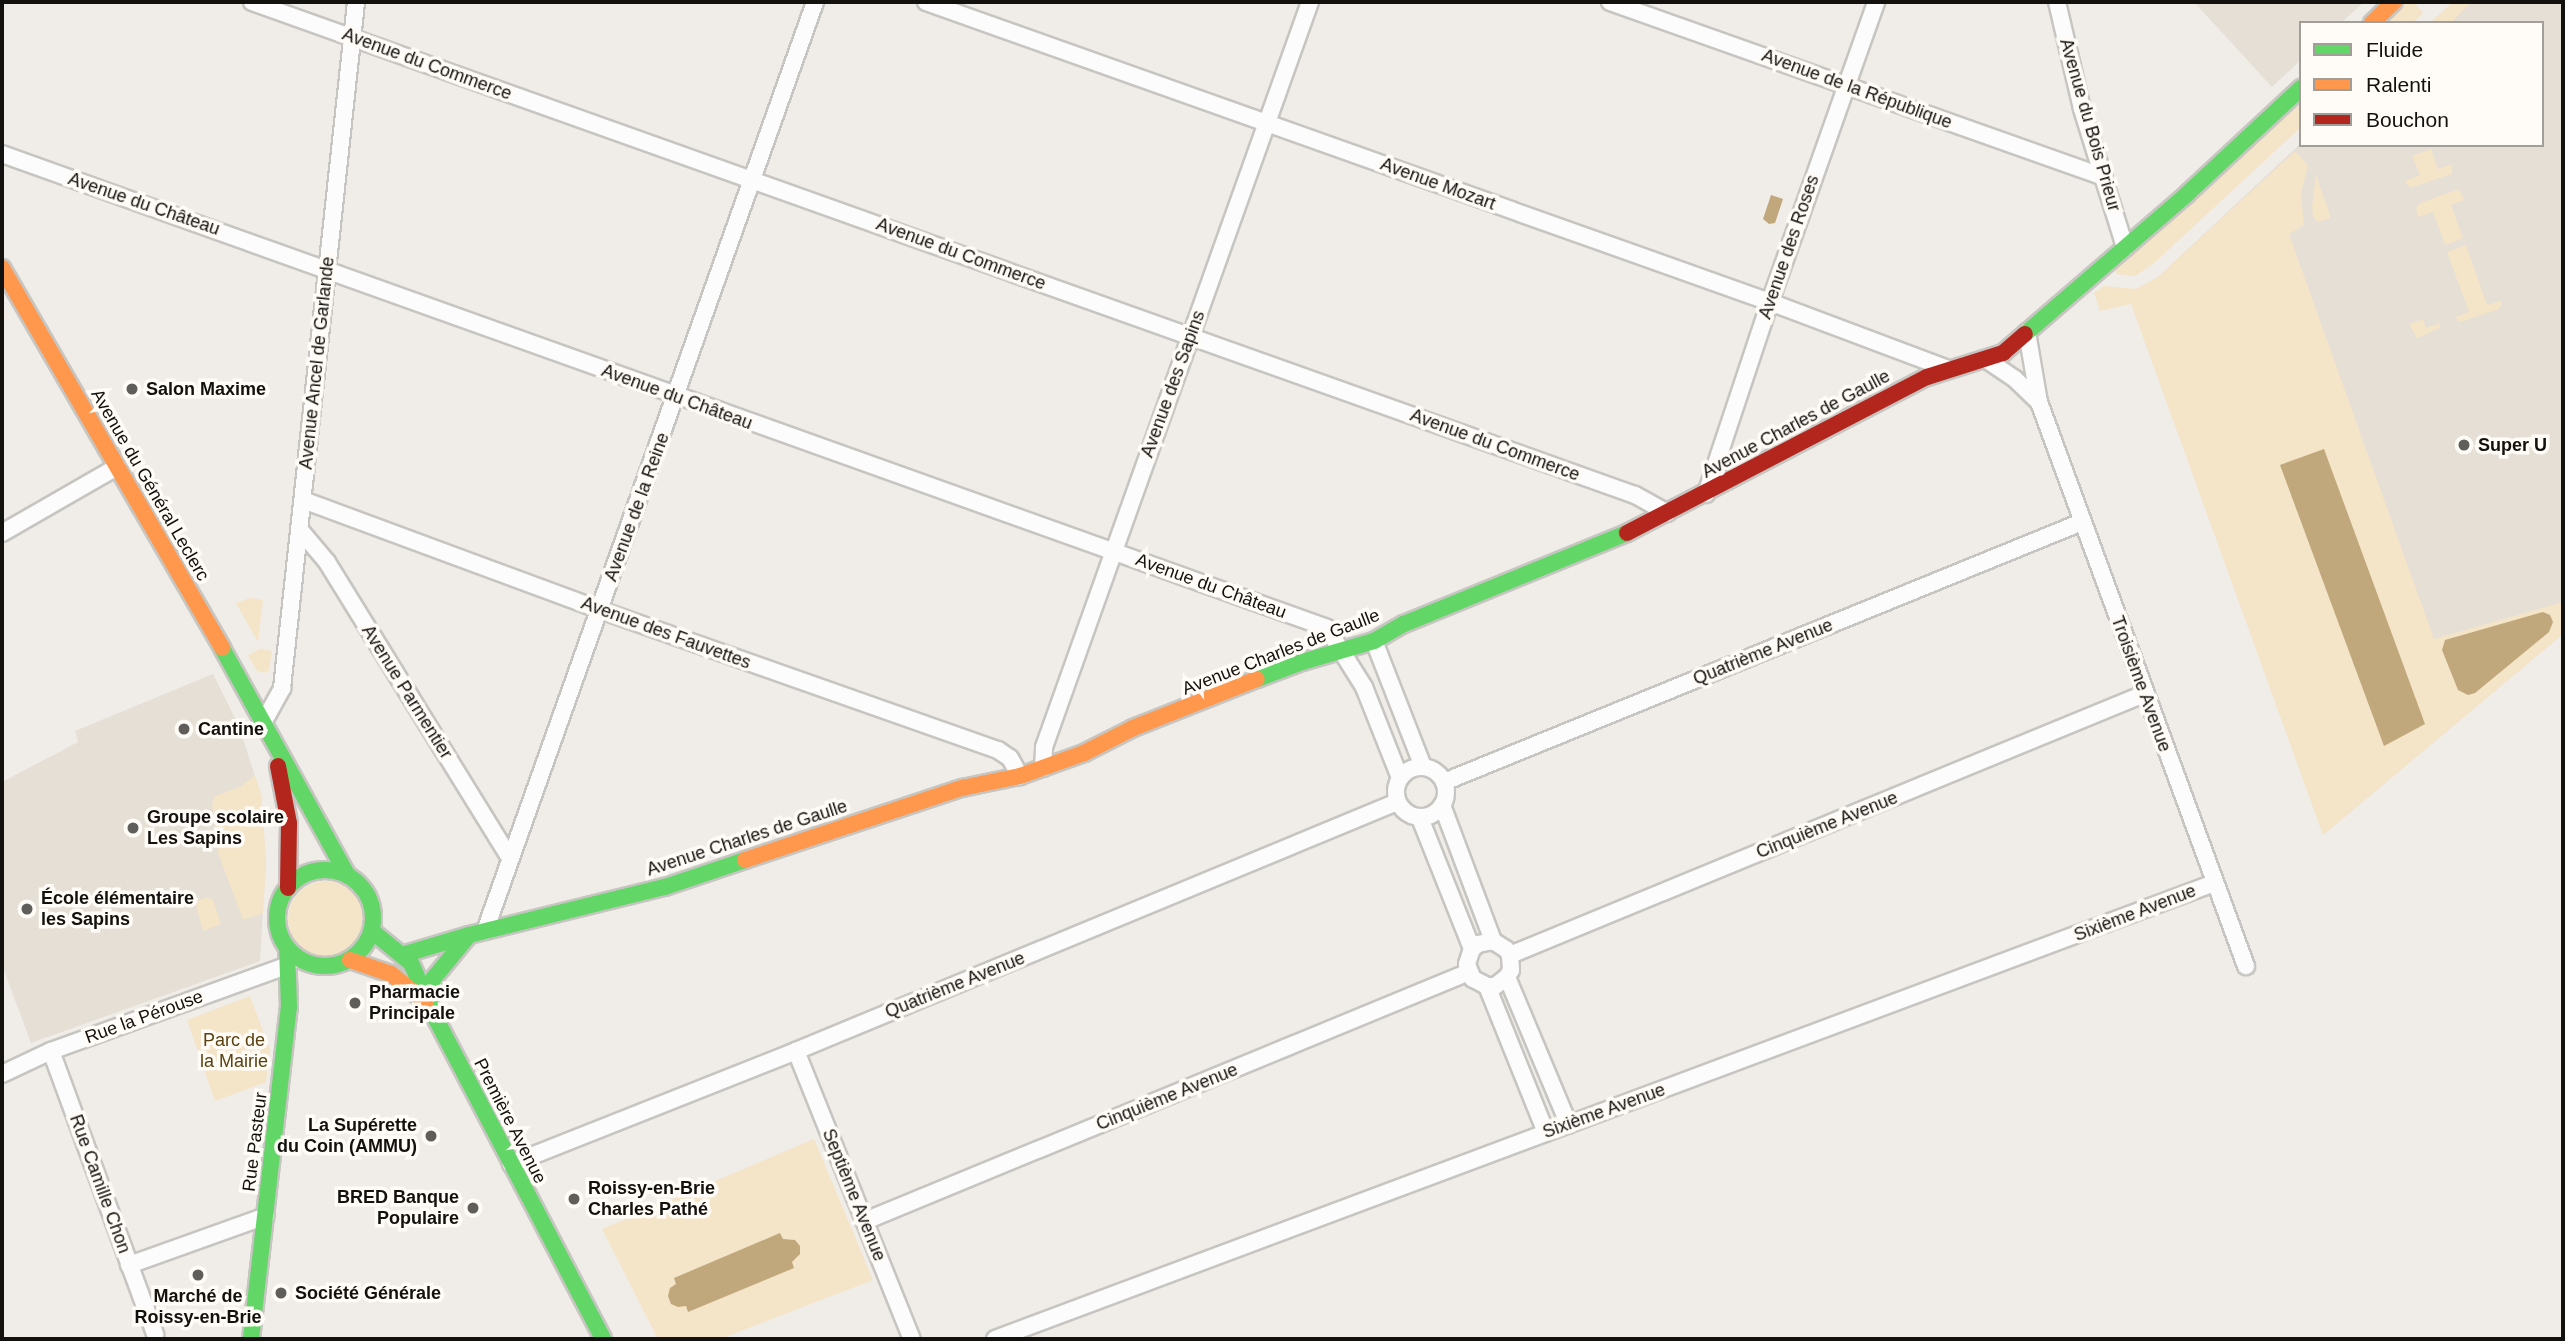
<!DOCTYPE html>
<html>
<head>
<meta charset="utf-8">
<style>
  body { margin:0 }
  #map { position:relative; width:2565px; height:1341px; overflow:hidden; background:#f0ede8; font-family:Helvetica,sans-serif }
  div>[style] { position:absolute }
  .built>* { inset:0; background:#e5dfd5 }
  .green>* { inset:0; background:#f4e4c8 }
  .round { border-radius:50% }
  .water>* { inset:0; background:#c0a87c }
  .roads { filter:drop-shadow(2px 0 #c7c5c1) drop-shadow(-2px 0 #c7c5c1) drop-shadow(0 2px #c7c5c1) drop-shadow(0 -2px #c7c5c1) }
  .street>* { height:16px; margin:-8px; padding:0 8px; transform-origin:8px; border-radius:8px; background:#fdfcfc }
  .street>.ring { margin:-8px; padding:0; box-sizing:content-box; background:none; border:16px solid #fdfcfc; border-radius:50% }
  .fast>* { height:16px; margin:-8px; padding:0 8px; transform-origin:8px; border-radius:8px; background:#63d668 }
  .fast>.ring { margin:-8px; padding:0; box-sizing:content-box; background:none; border:16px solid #63d668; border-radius:50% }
  .slow>* { height:16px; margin:-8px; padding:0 8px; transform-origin:8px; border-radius:8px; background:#ff974d }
  .jam>* { height:16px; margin:-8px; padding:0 8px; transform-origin:8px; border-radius:8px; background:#b3261e }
  .dots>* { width:19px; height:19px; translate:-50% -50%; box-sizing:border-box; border:4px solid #fffbf6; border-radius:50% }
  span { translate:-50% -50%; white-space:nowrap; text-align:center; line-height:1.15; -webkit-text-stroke:7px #fffbf6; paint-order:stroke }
  .street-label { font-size:18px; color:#13110e }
  .poi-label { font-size:18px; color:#13110e; font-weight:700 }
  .left { translate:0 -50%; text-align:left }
  .right { translate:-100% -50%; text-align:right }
  .park-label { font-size:18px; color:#5a4211 }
  .frame { position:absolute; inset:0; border:4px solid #13110e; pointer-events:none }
  .legend { position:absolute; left:2299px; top:21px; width:245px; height:126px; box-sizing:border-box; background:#fffbf6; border:2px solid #a19d99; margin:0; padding:9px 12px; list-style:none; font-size:21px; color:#13110e }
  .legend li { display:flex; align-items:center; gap:14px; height:35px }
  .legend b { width:35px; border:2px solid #a19d99 }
</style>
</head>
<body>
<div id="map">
  <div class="built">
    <div style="clip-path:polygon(2194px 2px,2364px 2px,2341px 23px,2301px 23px,2301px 60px,2272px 87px)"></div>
    <div style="clip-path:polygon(2453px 2px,2563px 2px,2563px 634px,2323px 835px,2136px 289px,2158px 277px,2301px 143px,2542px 145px,2542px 23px,2430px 23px)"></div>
    <div style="clip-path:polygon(213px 674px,239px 726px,261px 795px,266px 861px,260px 961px,31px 1043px,2px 965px,2px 782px,78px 742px,75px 731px)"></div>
  </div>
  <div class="green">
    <div style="clip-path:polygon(2407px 2px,2414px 2px,2423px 13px,2413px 23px,2385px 23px)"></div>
    <div style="clip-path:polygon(2453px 2px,2471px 2px,2451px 23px,2430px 23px)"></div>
    <div style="clip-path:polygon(2301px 101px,2301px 127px,2153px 264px,2135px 276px,2117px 274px,2114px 270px)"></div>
    <div style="clip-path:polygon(2431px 149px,2438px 169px,2452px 164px,2452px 174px,2410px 188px,2405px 181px,2420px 175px,2412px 156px)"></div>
    <div style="clip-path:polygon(2295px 151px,2308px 165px,2301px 194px,2304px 225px,2289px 234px,2434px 639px,2563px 602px,2563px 634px,2323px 835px,2131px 304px,2100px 311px,2094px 293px,2104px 286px,2136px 289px,2158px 277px)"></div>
    <div style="clip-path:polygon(2316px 175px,2331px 218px,2318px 222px,2313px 217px,2312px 207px)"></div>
    <div style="clip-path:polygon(2456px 190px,2460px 191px,2464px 200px,2451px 205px,2463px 238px,2445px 245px,2433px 212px,2418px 217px,2416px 208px,2420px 203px)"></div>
    <div style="clip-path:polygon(2466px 245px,2487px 305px,2501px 301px,2502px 304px,2499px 309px,2460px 322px,2455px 317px,2469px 312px,2447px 252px)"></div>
    <div style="clip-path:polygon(2423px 319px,2426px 328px,2440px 323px,2440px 328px,2417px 338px,2409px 324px)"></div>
    <div style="clip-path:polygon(250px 598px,263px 600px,258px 642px,236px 603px)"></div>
    <div style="clip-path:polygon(260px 649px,272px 651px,269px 670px,265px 673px,257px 671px,248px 655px)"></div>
    <div style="clip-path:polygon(255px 775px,261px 795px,266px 861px,263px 913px,243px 920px,218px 853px,212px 803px,215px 796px,240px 787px)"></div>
    <div class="round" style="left:288px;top:881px;width:76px;height:76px"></div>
    <div style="clip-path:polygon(207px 897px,213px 900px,221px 924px,203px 931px,195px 902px)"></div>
    <div style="clip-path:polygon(250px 996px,270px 1050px,266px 1082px,215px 1101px,187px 1020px)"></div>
    <div style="clip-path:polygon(814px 1139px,873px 1280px,720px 1339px,658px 1339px,602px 1229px)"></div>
  </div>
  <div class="water">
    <div style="clip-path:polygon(1771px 195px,1783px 199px,1775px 223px,1769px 224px,1763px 219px)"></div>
    <div style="clip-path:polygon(2324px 449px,2425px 724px,2384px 746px,2280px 465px)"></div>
    <div style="clip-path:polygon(2543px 612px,2550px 615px,2553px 622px,2549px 632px,2475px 693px,2468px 695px,2458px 690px,2442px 650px,2445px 640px)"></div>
    <div style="clip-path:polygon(780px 1233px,783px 1239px,795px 1240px,800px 1246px,800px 1254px,792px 1262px,794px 1268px,688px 1312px,686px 1306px,678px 1307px,671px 1304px,668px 1296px,670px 1288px,676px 1284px,674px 1278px)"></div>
  </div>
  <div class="roads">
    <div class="street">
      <div style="left:252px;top:2px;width:1468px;rotate:19.62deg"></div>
      <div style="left:1635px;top:495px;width:37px;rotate:29deg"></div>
      <div style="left:926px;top:2px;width:896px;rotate:19.57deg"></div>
      <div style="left:1770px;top:302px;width:190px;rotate:20.6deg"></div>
      <div style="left:1610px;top:2px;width:524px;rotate:19.51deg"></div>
      <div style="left:2057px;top:2px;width:110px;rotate:76.8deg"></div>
      <div style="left:2082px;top:109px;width:145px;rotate:72.7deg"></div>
      <div style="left:2px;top:154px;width:1407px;rotate:19.68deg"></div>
      <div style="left:1327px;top:628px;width:70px;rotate:57.9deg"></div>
      <div style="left:1364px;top:687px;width:98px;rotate:68.4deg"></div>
      <div style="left:2027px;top:332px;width:71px;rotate:80.3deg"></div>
      <div style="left:2039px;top:402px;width:601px;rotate:69.85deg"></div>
      <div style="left:1987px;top:360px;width:34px;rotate:34deg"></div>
      <div style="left:2015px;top:379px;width:33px;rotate:44deg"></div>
      <div style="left:1706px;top:494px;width:202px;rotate:-71.6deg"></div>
      <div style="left:1770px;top:302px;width:318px;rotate:-70.5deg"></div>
      <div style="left:303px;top:500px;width:323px;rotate:20.3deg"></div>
      <div style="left:606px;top:612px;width:416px;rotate:19.4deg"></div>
      <div style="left:998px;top:750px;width:14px;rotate:34deg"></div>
      <div style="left:1010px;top:758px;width:21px;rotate:61deg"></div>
      <div style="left:300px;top:530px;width:42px;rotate:49.8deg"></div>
      <div style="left:327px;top:562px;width:348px;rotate:58.3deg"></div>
      <div style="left:2px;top:533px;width:133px;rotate:-29.9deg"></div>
      <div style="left:1374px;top:641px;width:135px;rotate:68.7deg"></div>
      <div style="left:264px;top:721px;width:38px;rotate:-61deg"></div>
      <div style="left:282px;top:688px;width:690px;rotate:-83.84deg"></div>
      <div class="ring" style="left:1396px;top:767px;width:34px;height:34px"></div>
      <div style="left:1043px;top:768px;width:21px;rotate:-87deg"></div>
      <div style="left:1044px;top:747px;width:791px;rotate:-70.35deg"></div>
      <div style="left:1444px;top:782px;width:689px;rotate:-22.17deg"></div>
      <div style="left:1442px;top:805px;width:145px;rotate:69.4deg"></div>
      <div style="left:1420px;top:818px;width:141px;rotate:68.3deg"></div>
      <div style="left:485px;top:931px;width:986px;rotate:-70.44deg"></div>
      <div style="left:1510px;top:955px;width:686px;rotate:-22.38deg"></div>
      <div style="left:1507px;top:977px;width:15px;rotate:143deg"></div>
      <div style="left:1495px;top:986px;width:8px;rotate:180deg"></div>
      <div style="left:1487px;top:986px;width:16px;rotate:-153deg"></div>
      <div style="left:1473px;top:979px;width:16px;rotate:-112deg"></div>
      <div style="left:1467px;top:964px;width:16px;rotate:-72deg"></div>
      <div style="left:1472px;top:949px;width:8px;rotate:-40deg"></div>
      <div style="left:1478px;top:944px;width:15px;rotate:-11deg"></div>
      <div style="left:1493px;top:941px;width:15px;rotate:32deg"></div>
      <div style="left:1506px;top:949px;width:7px;rotate:56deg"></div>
      <div style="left:1510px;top:955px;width:15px;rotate:86deg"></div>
      <div style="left:1511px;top:970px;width:8px;rotate:120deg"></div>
      <div style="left:1507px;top:977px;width:160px;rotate:67.3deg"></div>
      <div style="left:1487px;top:986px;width:158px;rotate:68.1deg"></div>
      <div style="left:51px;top:1051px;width:302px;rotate:69.8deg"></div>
      <div style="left:796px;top:1051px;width:310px;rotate:68.1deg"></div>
      <div style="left:2px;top:1074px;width:54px;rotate:-25.1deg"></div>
      <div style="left:51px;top:1051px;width:253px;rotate:-19.9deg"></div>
      <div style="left:511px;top:1164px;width:307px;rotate:-21.6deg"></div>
      <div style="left:796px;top:1051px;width:651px;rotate:-22.5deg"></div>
      <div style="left:865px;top:1221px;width:653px;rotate:-22.4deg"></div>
      <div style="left:129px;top:1265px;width:145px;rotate:-19.7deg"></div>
      <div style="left:995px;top:1339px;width:1301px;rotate:-20.51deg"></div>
    </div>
    <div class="fast">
      <div style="left:2025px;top:334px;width:214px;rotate:-40.8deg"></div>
      <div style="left:2187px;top:194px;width:156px;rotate:-42.9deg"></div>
      <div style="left:222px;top:648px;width:260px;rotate:61.1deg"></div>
      <div style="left:1257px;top:679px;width:48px;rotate:-20.7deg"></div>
      <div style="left:1302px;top:662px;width:75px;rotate:-16.3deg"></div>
      <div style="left:1374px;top:641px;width:34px;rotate:-30deg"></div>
      <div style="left:1404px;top:624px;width:241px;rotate:-22.2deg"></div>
      <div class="ring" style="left:277px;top:870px;width:80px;height:80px"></div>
      <div style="left:372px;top:931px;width:50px;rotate:39.4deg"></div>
      <div style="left:411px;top:963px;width:61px;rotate:65.9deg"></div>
      <div style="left:436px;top:1019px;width:361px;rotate:62.4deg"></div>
      <div style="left:402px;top:955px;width:70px;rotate:-16.6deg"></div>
      <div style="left:469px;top:935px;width:202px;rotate:-13.8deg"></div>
      <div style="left:665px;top:887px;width:84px;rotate:-18.6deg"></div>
      <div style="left:429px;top:1004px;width:25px;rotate:-81deg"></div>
      <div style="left:433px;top:979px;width:57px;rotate:-50.7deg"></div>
      <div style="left:251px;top:1339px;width:334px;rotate:-83.5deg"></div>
      <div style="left:289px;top:1007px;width:59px;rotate:-91.9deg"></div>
    </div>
    <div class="slow">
      <div style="left:2372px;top:23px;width:30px;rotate:-44deg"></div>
      <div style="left:2px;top:268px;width:439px;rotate:59.9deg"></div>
      <div style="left:745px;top:860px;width:229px;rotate:-18.4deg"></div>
      <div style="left:962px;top:788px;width:59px;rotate:-11.7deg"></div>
      <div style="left:1020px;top:776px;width:68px;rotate:-19.8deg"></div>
      <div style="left:1084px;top:753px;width:55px;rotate:-27deg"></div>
      <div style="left:1133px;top:728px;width:133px;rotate:-21.6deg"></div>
      <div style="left:350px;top:960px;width:43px;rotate:18.9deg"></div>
      <div style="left:391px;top:974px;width:45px;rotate:38.7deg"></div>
    </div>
    <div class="jam">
      <div style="left:1627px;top:533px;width:338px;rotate:-27.5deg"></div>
      <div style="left:1927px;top:377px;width:80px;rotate:-17.5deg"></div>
      <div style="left:2003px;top:353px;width:29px;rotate:-41deg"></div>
      <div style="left:278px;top:766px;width:58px;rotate:79.1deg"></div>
      <div style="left:289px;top:823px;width:65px;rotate:90.9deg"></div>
    </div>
  </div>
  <div class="dots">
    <div style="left:132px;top:389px;background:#605e5a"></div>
    <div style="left:2464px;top:445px;background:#605e5a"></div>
    <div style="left:184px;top:729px;background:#605e5a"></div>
    <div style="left:133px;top:828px;background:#605e5a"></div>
    <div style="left:27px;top:909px;background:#605e5a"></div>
    <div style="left:355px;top:1003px;background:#605e5a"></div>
    <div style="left:431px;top:1136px;background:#605e5a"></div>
    <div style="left:574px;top:1199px;background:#605e5a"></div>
    <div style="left:473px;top:1208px;background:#605e5a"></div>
    <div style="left:198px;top:1275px;background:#605e5a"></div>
    <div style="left:281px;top:1293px;background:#605e5a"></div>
  </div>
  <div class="street-label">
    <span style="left:427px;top:64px;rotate:20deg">Avenue du Commerce</span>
    <span style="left:1857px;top:89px;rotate:20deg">Avenue de la République</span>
    <span style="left:2090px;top:125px;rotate:74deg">Avenue du Bois Prieur</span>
    <span style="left:1438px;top:184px;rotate:20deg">Avenue Mozart</span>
    <span style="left:144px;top:204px;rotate:19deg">Avenue du Château</span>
    <span style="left:1789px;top:247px;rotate:-71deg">Avenue des Roses</span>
    <span style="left:961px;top:254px;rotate:20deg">Avenue du Commerce</span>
    <span style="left:317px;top:363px;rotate:-84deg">Avenue Ancel de Garlande</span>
    <span style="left:1173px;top:384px;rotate:-70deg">Avenue des Sapins</span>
    <span style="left:677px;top:397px;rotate:20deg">Avenue du Château</span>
    <span style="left:1796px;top:424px;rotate:-28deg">Avenue Charles de Gaulle</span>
    <span style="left:1495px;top:445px;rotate:20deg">Avenue du Commerce</span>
    <span style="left:150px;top:485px;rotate:60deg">Avenue du Général Leclerc</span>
    <span style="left:637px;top:507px;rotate:-70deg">Avenue de la Reine</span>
    <span style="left:1211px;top:586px;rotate:20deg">Avenue du Château</span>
    <span style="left:666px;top:633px;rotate:20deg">Avenue des Fauvettes</span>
    <span style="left:1281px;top:652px;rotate:-21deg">Avenue Charles de Gaulle</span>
    <span style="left:1763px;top:652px;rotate:-22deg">Quatrième Avenue</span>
    <span style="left:2141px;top:684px;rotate:70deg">Troisième Avenue</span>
    <span style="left:407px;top:692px;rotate:58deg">Avenue Parmentier</span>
    <span style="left:1827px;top:825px;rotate:-22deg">Cinquième Avenue</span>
    <span style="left:747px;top:838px;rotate:-18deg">Avenue Charles de Gaulle</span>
    <span style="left:2135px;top:913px;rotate:-21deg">Sixième Avenue</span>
    <span style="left:955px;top:985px;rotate:-22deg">Quatrième Avenue</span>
    <span style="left:144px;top:1017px;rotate:-20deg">Rue la Pérouse</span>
    <span style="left:1167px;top:1097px;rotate:-22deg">Cinquième Avenue</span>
    <span style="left:1604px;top:1111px;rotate:-20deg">Sixième Avenue</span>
    <span style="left:510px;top:1121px;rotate:63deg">Première Avenue</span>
    <span style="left:255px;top:1142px;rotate:-83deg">Rue Pasteur</span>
    <span style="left:100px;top:1184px;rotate:70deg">Rue Camille Chon</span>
    <span style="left:854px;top:1195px;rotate:68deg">Septième Avenue</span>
  </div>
  <div class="poi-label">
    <span class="left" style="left:146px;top:389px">Salon Maxime</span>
    <span class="left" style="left:2478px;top:445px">Super U</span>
    <span class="left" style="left:198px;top:729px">Cantine</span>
    <span class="left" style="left:147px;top:828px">Groupe scolaire<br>Les Sapins</span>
    <span class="left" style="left:41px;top:909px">École élémentaire<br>les Sapins</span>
    <span class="left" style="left:369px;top:1003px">Pharmacie<br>Principale</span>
    <span class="right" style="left:417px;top:1136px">La Supérette<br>du Coin (AMMU)</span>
    <span class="left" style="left:588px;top:1199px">Roissy-en-Brie<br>Charles Pathé</span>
    <span class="right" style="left:459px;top:1208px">BRED Banque<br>Populaire</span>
    <span class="left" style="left:295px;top:1293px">Société Générale</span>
    <span style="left:198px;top:1307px">Marché de<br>Roissy-en-Brie</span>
  </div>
  <div class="park-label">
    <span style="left:234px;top:1051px">Parc de<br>la Mairie</span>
  </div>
  <div class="frame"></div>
  <ul class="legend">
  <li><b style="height:9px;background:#63d668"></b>Fluide</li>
  <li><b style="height:9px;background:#ff974d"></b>Ralenti</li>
  <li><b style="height:9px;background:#b3261e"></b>Bouchon</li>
  </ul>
</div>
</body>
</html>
